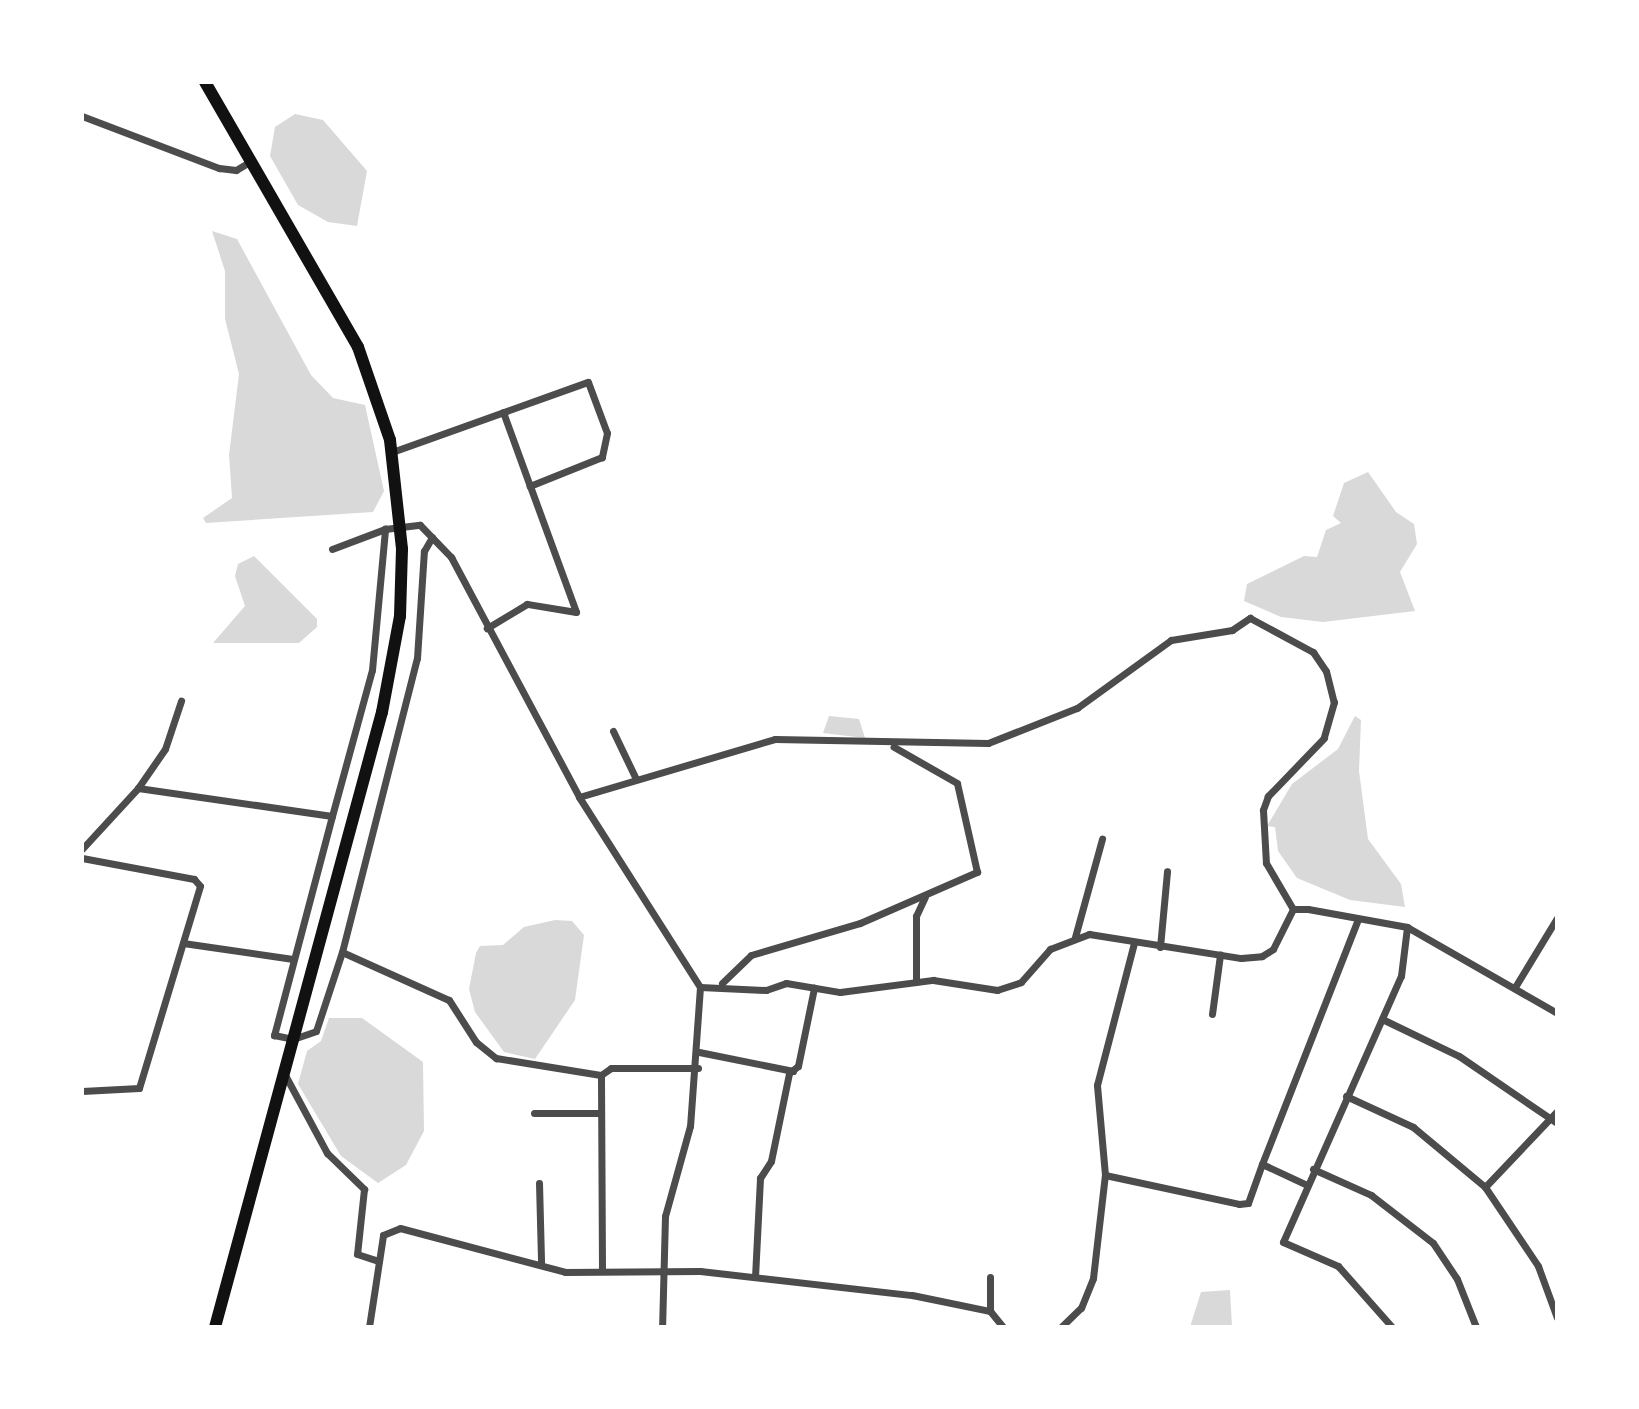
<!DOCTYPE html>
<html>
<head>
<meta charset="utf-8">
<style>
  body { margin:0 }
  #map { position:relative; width:1639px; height:1409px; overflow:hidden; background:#fff; font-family:"Noto Serif",serif }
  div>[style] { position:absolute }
  .water>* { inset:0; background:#d9d9d9 }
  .minor>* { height:7px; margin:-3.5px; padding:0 3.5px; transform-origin:3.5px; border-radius:3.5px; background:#4c4c4c }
  .secondary>* { height:12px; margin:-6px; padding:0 6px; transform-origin:6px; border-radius:6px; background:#111 }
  span { translate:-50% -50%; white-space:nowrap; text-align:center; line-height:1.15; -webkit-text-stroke:6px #fff; paint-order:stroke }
  .frame { position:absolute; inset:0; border:84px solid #fff; pointer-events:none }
</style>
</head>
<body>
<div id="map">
  <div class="water">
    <div style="clip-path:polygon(295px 114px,323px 120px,367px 171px,357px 226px,328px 222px,298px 205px,270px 156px,275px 127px)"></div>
    <div style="clip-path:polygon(212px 231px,237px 239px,311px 375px,333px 398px,365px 405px,384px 491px,373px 512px,206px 523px,203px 518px,232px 498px,229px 455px,239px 374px,225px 319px,225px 271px)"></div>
    <div style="clip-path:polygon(1368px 472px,1396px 512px,1414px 524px,1417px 544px,1400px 572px,1415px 611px,1323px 622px,1281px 617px,1244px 601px,1247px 584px,1304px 556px,1317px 557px,1326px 530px,1341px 523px,1333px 516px,1344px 483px)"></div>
    <div style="clip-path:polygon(254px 556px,317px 619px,317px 627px,299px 643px,213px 643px,245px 606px,235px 576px,238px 564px)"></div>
    <div style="clip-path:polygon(829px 716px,859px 719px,865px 738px,823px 733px)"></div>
    <div style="clip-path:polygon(1355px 716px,1361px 720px,1359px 771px,1368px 839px,1401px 884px,1405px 907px,1350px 900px,1297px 878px,1278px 851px,1275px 827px,1267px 826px,1292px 784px,1338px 749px)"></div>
    <div style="clip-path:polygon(555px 920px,572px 921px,584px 935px,575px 1000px,535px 1059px,504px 1052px,475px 1012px,469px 989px,476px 953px,480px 946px,503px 945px,524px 927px)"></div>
    <div style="clip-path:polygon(329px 1018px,362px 1018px,423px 1062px,424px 1131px,406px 1165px,378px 1183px,341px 1156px,298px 1084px,307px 1051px,321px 1041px)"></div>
    <div style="clip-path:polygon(1230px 1290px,1232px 1327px,1190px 1327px,1201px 1292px)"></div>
  </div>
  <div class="minor">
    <div style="left:82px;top:116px;width:147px;rotate:20.8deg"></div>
    <div style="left:219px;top:168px;width:17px;rotate:7deg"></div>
    <div style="left:236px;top:170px;width:17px;rotate:-31deg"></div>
    <div style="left:503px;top:412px;width:79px;rotate:70deg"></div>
    <div style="left:392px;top:452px;width:208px;rotate:-19.7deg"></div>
    <div style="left:588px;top:382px;width:54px;rotate:69.6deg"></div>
    <div style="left:607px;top:433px;width:25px;rotate:102deg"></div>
    <div style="left:602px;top:457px;width:78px;rotate:158.1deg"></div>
    <div style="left:530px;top:486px;width:134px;rotate:69.9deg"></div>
    <div style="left:576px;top:612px;width:50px;rotate:-170.7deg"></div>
    <div style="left:527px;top:604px;width:47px;rotate:149deg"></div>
    <div style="left:332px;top:549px;width:57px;rotate:-20.7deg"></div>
    <div style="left:613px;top:731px;width:53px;rotate:64.4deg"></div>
    <div style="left:138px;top:788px;width:47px;rotate:-55.3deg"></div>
    <div style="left:165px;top:749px;width:51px;rotate:-71.6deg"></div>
    <div style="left:579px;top:797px;width:204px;rotate:-16.5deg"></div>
    <div style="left:775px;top:739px;width:213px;rotate:1.1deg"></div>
    <div style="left:988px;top:743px;width:96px;rotate:-21.5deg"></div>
    <div style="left:1077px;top:708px;width:116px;rotate:-35.9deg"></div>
    <div style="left:1171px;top:640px;width:62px;rotate:-9.3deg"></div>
    <div style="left:1232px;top:630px;width:22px;rotate:-34deg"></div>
    <div style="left:1250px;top:618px;width:72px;rotate:28.4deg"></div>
    <div style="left:1313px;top:652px;width:23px;rotate:56deg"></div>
    <div style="left:1326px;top:671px;width:32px;rotate:76deg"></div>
    <div style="left:1334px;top:702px;width:37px;rotate:106deg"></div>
    <div style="left:1324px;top:738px;width:81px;rotate:134deg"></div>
    <div style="left:1268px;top:796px;width:15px;rotate:110deg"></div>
    <div style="left:1263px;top:810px;width:53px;rotate:86.8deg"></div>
    <div style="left:1266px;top:863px;width:53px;rotate:59.6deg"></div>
    <div style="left:332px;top:816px;width:227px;rotate:104.8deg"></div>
    <div style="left:274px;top:1035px;width:19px;rotate:12deg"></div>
    <div style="left:293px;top:1039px;width:24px;rotate:-19deg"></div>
    <div style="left:316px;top:1031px;width:83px;rotate:-71.8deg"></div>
    <div style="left:342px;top:952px;width:303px;rotate:-75.7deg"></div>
    <div style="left:417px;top:658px;width:107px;rotate:-86.3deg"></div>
    <div style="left:424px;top:551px;width:16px;rotate:-60deg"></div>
    <div style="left:82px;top:849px;width:83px;rotate:-47.4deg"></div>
    <div style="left:138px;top:788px;width:196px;rotate:8.2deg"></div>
    <div style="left:332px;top:816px;width:151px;rotate:-74.7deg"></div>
    <div style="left:372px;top:670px;width:142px;rotate:-84.7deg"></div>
    <div style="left:385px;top:529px;width:35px;rotate:-7deg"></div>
    <div style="left:420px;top:525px;width:45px;rotate:45.9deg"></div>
    <div style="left:451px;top:557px;width:272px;rotate:61.9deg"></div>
    <div style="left:579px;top:797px;width:225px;rotate:57.5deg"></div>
    <div style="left:700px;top:987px;width:139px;rotate:94.1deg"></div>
    <div style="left:690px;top:1126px;width:93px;rotate:105.5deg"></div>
    <div style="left:665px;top:1216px;width:111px;rotate:91.5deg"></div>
    <div style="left:82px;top:858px;width:114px;rotate:10.6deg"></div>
    <div style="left:194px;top:879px;width:9px;rotate:49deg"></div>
    <div style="left:200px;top:886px;width:211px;rotate:106.8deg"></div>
    <div style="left:139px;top:1088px;width:57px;rotate:177deg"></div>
    <div style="left:1075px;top:937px;width:102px;rotate:-74.6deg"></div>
    <div style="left:183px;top:943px;width:111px;rotate:8.3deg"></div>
    <div style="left:1160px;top:947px;width:76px;rotate:-84.7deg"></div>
    <div style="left:342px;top:952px;width:117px;rotate:24.2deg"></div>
    <div style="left:449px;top:1000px;width:50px;rotate:57.3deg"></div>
    <div style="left:476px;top:1042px;width:26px;rotate:39deg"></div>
    <div style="left:496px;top:1058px;width:106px;rotate:9.2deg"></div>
    <div style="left:916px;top:982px;width:66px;rotate:-90deg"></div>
    <div style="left:916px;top:916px;width:21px;rotate:-65deg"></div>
    <div style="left:722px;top:983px;width:40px;rotate:-44deg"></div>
    <div style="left:751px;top:955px;width:114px;rotate:-16.4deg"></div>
    <div style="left:860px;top:923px;width:128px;rotate:-23.6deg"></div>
    <div style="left:977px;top:872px;width:91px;rotate:-102.7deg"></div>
    <div style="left:957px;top:783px;width:73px;rotate:-150.3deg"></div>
    <div style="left:700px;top:987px;width:66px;rotate:2.6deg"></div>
    <div style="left:766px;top:990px;width:21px;rotate:-19deg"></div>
    <div style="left:786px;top:983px;width:55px;rotate:9.5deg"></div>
    <div style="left:840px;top:992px;width:94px;rotate:-7.4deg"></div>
    <div style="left:933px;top:980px;width:65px;rotate:8.9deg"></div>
    <div style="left:997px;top:990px;width:25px;rotate:-18deg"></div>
    <div style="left:1021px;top:982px;width:44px;rotate:-48.7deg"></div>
    <div style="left:1050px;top:949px;width:42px;rotate:-21deg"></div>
    <div style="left:1089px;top:934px;width:154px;rotate:9deg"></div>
    <div style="left:1241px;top:958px;width:21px;rotate:-5deg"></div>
    <div style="left:1262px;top:956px;width:13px;rotate:-32deg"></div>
    <div style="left:1273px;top:949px;width:45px;rotate:-63.4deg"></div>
    <div style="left:1293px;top:909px;width:15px"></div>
    <div style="left:1308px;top:909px;width:101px;rotate:10.3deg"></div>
    <div style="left:1407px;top:927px;width:173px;rotate:29.8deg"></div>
    <div style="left:1515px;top:987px;width:81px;rotate:-58.7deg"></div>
    <div style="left:1212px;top:1014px;width:60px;rotate:-82.3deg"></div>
    <div style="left:1382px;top:1019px;width:85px;rotate:25.7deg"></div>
    <div style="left:1459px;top:1056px;width:119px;rotate:34.4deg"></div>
    <div style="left:699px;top:1052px;width:96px;rotate:11.4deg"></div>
    <div style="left:285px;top:1075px;width:89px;rotate:61.7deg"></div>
    <div style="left:327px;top:1153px;width:52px;rotate:44.2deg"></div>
    <div style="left:364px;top:1189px;width:65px;rotate:96.1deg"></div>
    <div style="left:357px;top:1254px;width:23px;rotate:18deg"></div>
    <div style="left:1346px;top:1096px;width:74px;rotate:24.8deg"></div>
    <div style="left:1413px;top:1127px;width:94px;rotate:39.8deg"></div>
    <div style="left:1485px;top:1187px;width:95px;rotate:56.1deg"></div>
    <div style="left:1538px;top:1266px;width:55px;rotate:69.9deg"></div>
    <div style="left:534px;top:1113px;width:67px"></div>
    <div style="left:1262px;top:1164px;width:263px;rotate:-68.6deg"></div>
    <div style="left:1313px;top:1169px;width:64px;rotate:24.1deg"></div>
    <div style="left:1371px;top:1195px;width:78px;rotate:37.7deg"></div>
    <div style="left:1433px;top:1243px;width:43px;rotate:56.3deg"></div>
    <div style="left:1457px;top:1279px;width:52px;rotate:68.4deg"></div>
    <div style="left:1105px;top:1175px;width:137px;rotate:12.2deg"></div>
    <div style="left:1239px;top:1204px;width:9px;rotate:-6deg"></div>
    <div style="left:1248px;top:1203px;width:41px;rotate:-70.3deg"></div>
    <div style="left:1262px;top:1164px;width:50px;rotate:25deg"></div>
    <div style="left:539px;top:1183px;width:79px;rotate:88.5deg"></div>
    <div style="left:1485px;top:1187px;width:105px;rotate:-46.5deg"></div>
    <div style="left:602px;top:1269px;width:194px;rotate:-90.3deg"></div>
    <div style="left:601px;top:1075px;width:12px;rotate:-35deg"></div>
    <div style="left:611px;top:1068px;width:87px"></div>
    <div style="left:755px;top:1277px;width:99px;rotate:-87.1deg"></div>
    <div style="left:760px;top:1178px;width:20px;rotate:-57deg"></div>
    <div style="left:771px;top:1161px;width:90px;rotate:-78.4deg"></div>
    <div style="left:789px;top:1073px;width:11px;rotate:-38deg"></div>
    <div style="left:798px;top:1066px;width:80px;rotate:-78.4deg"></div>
    <div style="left:990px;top:1311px;width:34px;rotate:-90deg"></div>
    <div style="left:369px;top:1327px;width:93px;rotate:-81.3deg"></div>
    <div style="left:383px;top:1235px;width:18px;rotate:-22deg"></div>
    <div style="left:400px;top:1228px;width:171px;rotate:14.9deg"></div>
    <div style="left:565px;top:1272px;width:135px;rotate:-0.4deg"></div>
    <div style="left:700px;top:1271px;width:213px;rotate:6.5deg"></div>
    <div style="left:912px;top:1295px;width:80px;rotate:11.6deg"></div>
    <div style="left:990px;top:1311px;width:21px;rotate:51deg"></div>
    <div style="left:1061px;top:1327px;width:28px;rotate:-44deg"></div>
    <div style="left:1081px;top:1308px;width:32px;rotate:-68deg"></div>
    <div style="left:1093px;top:1278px;width:104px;rotate:-83.4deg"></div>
    <div style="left:1105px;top:1175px;width:90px;rotate:-95.1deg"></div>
    <div style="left:1097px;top:1085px;width:147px;rotate:-75.4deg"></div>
    <div style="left:1392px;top:1327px;width:81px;rotate:-131.5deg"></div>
    <div style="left:1338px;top:1266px;width:60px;rotate:-156.4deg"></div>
    <div style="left:1283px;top:1242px;width:291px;rotate:-66.1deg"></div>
    <div style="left:1401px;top:976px;width:49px;rotate:-83deg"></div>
  </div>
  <div class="secondary">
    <div style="left:205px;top:82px;width:306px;rotate:60deg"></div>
    <div style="left:358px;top:347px;width:98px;rotate:71deg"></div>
    <div style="left:390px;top:440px;width:110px;rotate:83.7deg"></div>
    <div style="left:402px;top:549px;width:67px;rotate:91.7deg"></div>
    <div style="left:400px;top:616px;width:98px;rotate:100.6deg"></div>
    <div style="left:382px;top:712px;width:637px;rotate:105.19deg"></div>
  </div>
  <div class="frame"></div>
</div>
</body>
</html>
